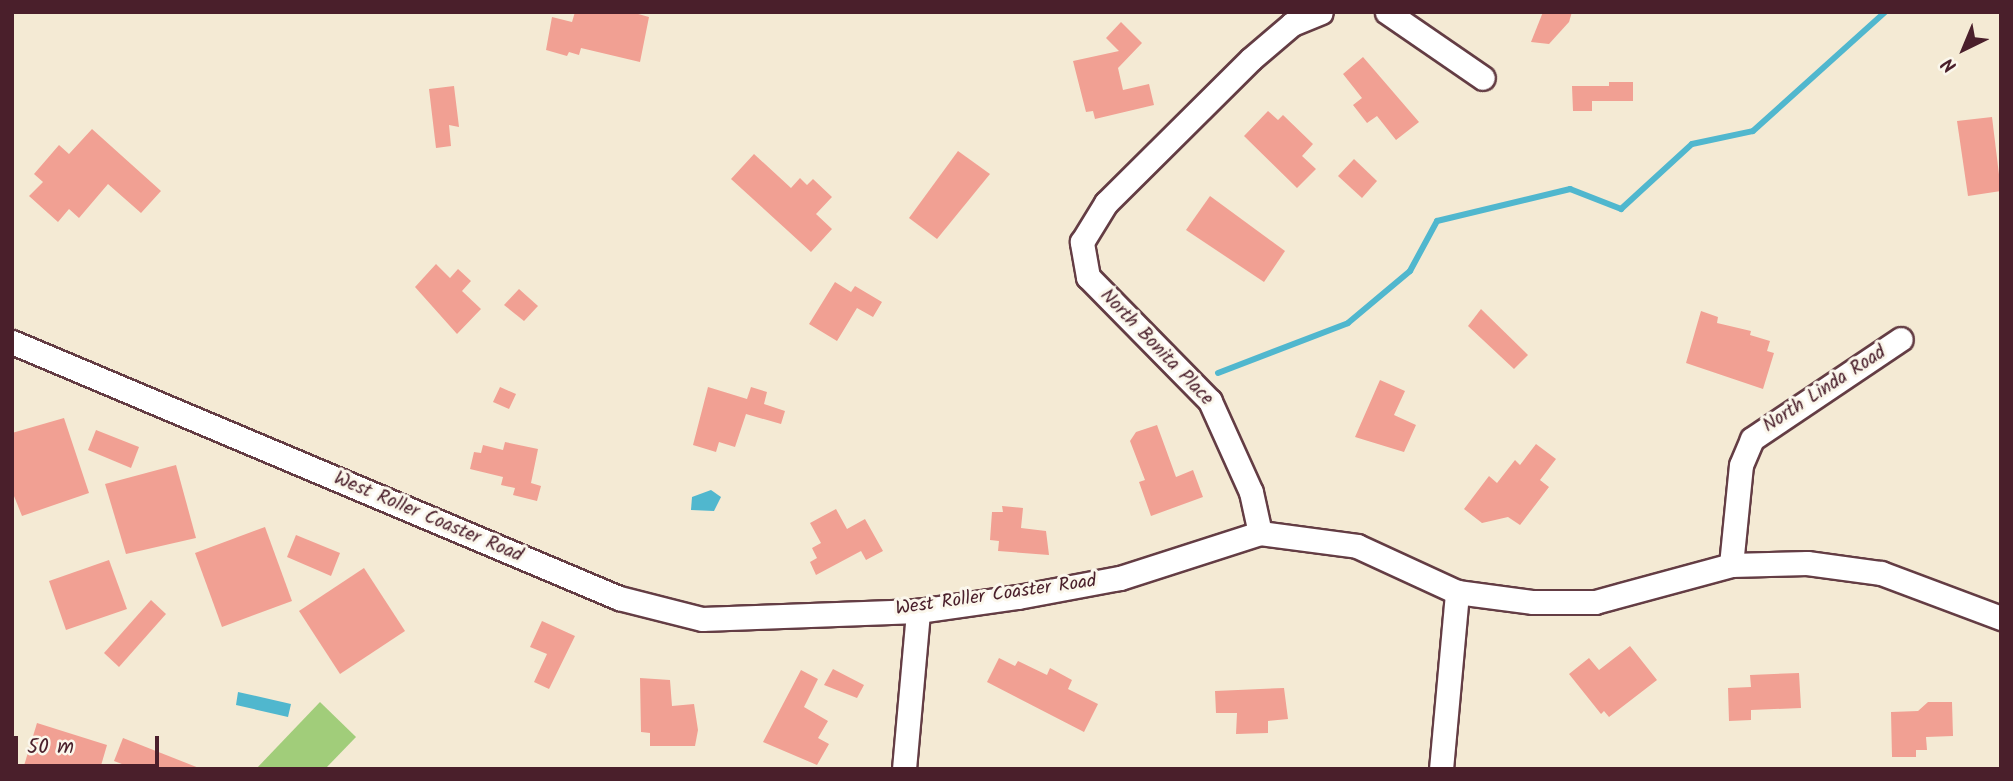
<!DOCTYPE html>
<html>
<head>
<meta charset="utf-8">
<style>
  body { margin:0 }
  #map { position:relative; width:2013px; height:781px; overflow:hidden; background:#f4ead4; font-family:Kalam,sans-serif }
  div>[style] { position:absolute }
  .green>* { inset:0; background:#a1cd7a }
  .water>* { inset:0; background:#50b7ce }
  .stream>* { height:6px; margin:-3px; padding:0 3px; transform-origin:3px; border-radius:3px; background:#50b7ce }
  .building>* { inset:0; background:#f1a093 }
  .roads { filter:drop-shadow(2px 0 #643d44) drop-shadow(-2px 0 #643d44) drop-shadow(0 2px #643d44) drop-shadow(0 -2px #643d44) }
  .minor>* { height:23px; margin:-11.5px; padding:0 11.5px; transform-origin:11.5px; border-radius:11.5px; background:#fff }
  span { translate:-50% -50%; white-space:nowrap; text-align:center; line-height:1.15; -webkit-text-stroke:6px #fbf7ec; paint-order:stroke }
  .street-label { font-size:19px; color:#4a1f2b }
  .frame { position:absolute; inset:0; border:14px solid #4a1f2b; pointer-events:none }
  .north { position:absolute; left:1929px; top:14px; width:70px; height:70px; -webkit-text-stroke:5px #fbf7ec; paint-order:stroke; rotate:223deg; font-size:19px; font-weight:700; line-height:28px; text-align:center; color:#4a1f2b }
  .north::after { content:''; display:block; margin:auto; width:24px; height:32px; background:#4a1f2b; clip-path:polygon(50% 0,100% 100%,50% 72%,0 100%) }
  .scale { position:absolute; left:14px; top:736px; width:145px; height:32px; box-sizing:border-box; border:4px solid #4a1f2b; border-top:0; padding-left:9px; font-size:21px; line-height:24px; white-space:nowrap; color:#4a1f2b; -webkit-text-stroke:5px #fbf7ec; paint-order:stroke }
</style>
</head>
<body>
<div id="map">
  <div class="green">
    <div style="clip-path:polygon(320px 702px,356px 737px,325px 769px,256px 769px)"></div>
  </div>
  <div class="water">
    <div style="clip-path:polygon(711px 490px,721px 497px,714px 511px,691px 510px,692px 497px)"></div>
    <div style="clip-path:polygon(238px 692px,291px 704px,288px 717px,236px 705px)"></div>
  </div>
  <div class="stream">
    <div style="left:1218px;top:373px;width:139px;rotate:-21deg"></div>
    <div style="left:1348px;top:323px;width:81px;rotate:-40deg"></div>
    <div style="left:1410px;top:271px;width:57px;rotate:-61.6deg"></div>
    <div style="left:1437px;top:221px;width:137px;rotate:-13.5deg"></div>
    <div style="left:1570px;top:189px;width:55px;rotate:21.4deg"></div>
    <div style="left:1621px;top:209px;width:96px;rotate:-42.5deg"></div>
    <div style="left:1692px;top:144px;width:62px;rotate:-12deg"></div>
    <div style="left:1753px;top:131px;width:178px;rotate:-42deg"></div>
  </div>
  <div class="building">
    <div style="clip-path:polygon(575px 12px,631px 12px,649px 17px,640px 62px,581px 48px,579px 55px,569px 52px,567px 56px,546px 50px,552px 17px,572px 22px)"></div>
    <div style="clip-path:polygon(1543px 12px,1572px 12px,1569px 22px,1549px 44px,1531px 42px)"></div>
    <div style="clip-path:polygon(1121px 22px,1142px 43px,1118px 68px,1123px 90px,1149px 84px,1154px 105px,1095px 119px,1093px 111px,1086px 112px,1073px 61px,1119px 51px,1106px 38px)"></div>
    <div style="clip-path:polygon(1363px 57px,1419px 122px,1396px 140px,1377px 116px,1367px 123px,1353px 105px,1362px 98px,1343px 74px)"></div>
    <div style="clip-path:polygon(1609px 82px,1633px 82px,1633px 101px,1592px 101px,1592px 111px,1573px 111px,1572px 86px,1609px 86px)"></div>
    <div style="clip-path:polygon(454px 86px,459px 127px,449px 125px,451px 146px,436px 148px,429px 89px)"></div>
    <div style="clip-path:polygon(1268px 111px,1278px 120px,1283px 115px,1313px 144px,1302px 156px,1316px 169px,1297px 188px,1244px 136px)"></div>
    <div style="clip-path:polygon(1992px 117px,2001px 191px,1968px 196px,1957px 121px)"></div>
    <div style="clip-path:polygon(92px 129px,161px 191px,141px 213px,108px 184px,79px 218px,69px 209px,58px 222px,29px 196px,43px 182px,34px 174px,59px 145px,69px 154px)"></div>
    <div style="clip-path:polygon(958px 151px,990px 174px,937px 239px,909px 218px)"></div>
    <div style="clip-path:polygon(754px 154px,791px 188px,800px 178px,807px 185px,813px 179px,832px 197px,816px 214px,832px 229px,811px 252px,731px 179px)"></div>
    <div style="clip-path:polygon(1354px 159px,1377px 181px,1362px 198px,1338px 176px)"></div>
    <div style="clip-path:polygon(1210px 196px,1285px 251px,1264px 282px,1186px 230px)"></div>
    <div style="clip-path:polygon(436px 264px,450px 278px,458px 269px,471px 281px,462px 291px,481px 309px,457px 334px,415px 287px)"></div>
    <div style="clip-path:polygon(835px 282px,851px 292px,855px 286px,882px 302px,873px 317px,857px 308px,837px 341px,809px 324px)"></div>
    <div style="clip-path:polygon(519px 289px,538px 306px,524px 321px,504px 305px)"></div>
    <div style="clip-path:polygon(1481px 309px,1528px 355px,1514px 369px,1468px 326px)"></div>
    <div style="clip-path:polygon(1701px 311px,1718px 317px,1717px 323px,1751px 331px,1750px 335px,1770px 341px,1767px 351px,1774px 353px,1763px 389px,1686px 363px)"></div>
    <div style="clip-path:polygon(1380px 380px,1405px 391px,1394px 415px,1416px 425px,1404px 452px,1355px 437px)"></div>
    <div style="clip-path:polygon(500px 387px,516px 394px,509px 409px,493px 402px)"></div>
    <div style="clip-path:polygon(708px 387px,747px 399px,751px 387px,767px 392px,764px 404px,785px 411px,781px 424px,746px 414px,735px 447px,719px 442px,716px 452px,693px 445px)"></div>
    <div style="clip-path:polygon(64px 418px,89px 493px,22px 516px,12px 491px,12px 433px)"></div>
    <div style="clip-path:polygon(1157px 425px,1176px 477px,1193px 470px,1203px 497px,1151px 516px,1139px 482px,1145px 480px,1130px 441px,1136px 432px)"></div>
    <div style="clip-path:polygon(96px 430px,139px 447px,131px 468px,88px 450px)"></div>
    <div style="clip-path:polygon(505px 442px,538px 449px,531px 483px,541px 486px,537px 501px,513px 495px,515px 488px,501px 485px,503px 477px,470px 469px,474px 452px,481px 453px,483px 445px,503px 450px)"></div>
    <div style="clip-path:polygon(1536px 444px,1556px 459px,1540px 480px,1549px 487px,1520px 525px,1508px 517px,1482px 523px,1464px 509px,1489px 476px,1497px 483px,1515px 460px,1520px 465px)"></div>
    <div style="clip-path:polygon(176px 465px,196px 538px,126px 554px,105px 484px)"></div>
    <div style="clip-path:polygon(1002px 506px,1023px 508px,1021px 528px,1046px 531px,1049px 555px,998px 551px,999px 541px,990px 540px,992px 512px,1003px 512px)"></div>
    <div style="clip-path:polygon(836px 509px,847px 529px,865px 519px,883px 551px,866px 560px,861px 551px,816px 575px,810px 562px,817px 558px,812px 548px,821px 543px,810px 523px)"></div>
    <div style="clip-path:polygon(265px 527px,292px 601px,222px 627px,195px 553px)"></div>
    <div style="clip-path:polygon(296px 535px,340px 553px,331px 576px,287px 557px)"></div>
    <div style="clip-path:polygon(109px 560px,127px 609px,66px 630px,49px 581px)"></div>
    <div style="clip-path:polygon(364px 568px,405px 631px,340px 674px,299px 611px)"></div>
    <div style="clip-path:polygon(151px 600px,166px 614px,119px 667px,104px 653px)"></div>
    <div style="clip-path:polygon(542px 621px,575px 636px,549px 689px,534px 682px,547px 654px,530px 647px)"></div>
    <div style="clip-path:polygon(1630px 646px,1657px 680px,1609px 717px,1604px 711px,1601px 714px,1569px 674px,1589px 658px,1599px 670px)"></div>
    <div style="clip-path:polygon(999px 658px,1015px 666px,1018px 661px,1047px 675px,1050px 668px,1072px 680px,1068px 689px,1098px 704px,1084px 732px,987px 682px)"></div>
    <div style="clip-path:polygon(833px 669px,864px 685px,857px 698px,824px 685px)"></div>
    <div style="clip-path:polygon(801px 670px,818px 679px,804px 707px,828px 721px,818px 738px,829px 744px,817px 765px,763px 742px)"></div>
    <div style="clip-path:polygon(1799px 673px,1801px 708px,1751px 710px,1751px 720px,1729px 721px,1728px 688px,1751px 687px,1750px 675px)"></div>
    <div style="clip-path:polygon(640px 678px,670px 680px,672px 706px,694px 704px,698px 730px,695px 746px,650px 746px,650px 733px,641px 732px)"></div>
    <div style="clip-path:polygon(1284px 688px,1288px 719px,1268px 721px,1268px 733px,1236px 734px,1237px 713px,1216px 713px,1215px 691px)"></div>
    <div style="clip-path:polygon(1928px 702px,1952px 702px,1953px 736px,1926px 737px,1927px 750px,1916px 750px,1916px 757px,1892px 757px,1891px 712px,1918px 711px)"></div>
    <div style="clip-path:polygon(37px 723px,107px 745px,100px 769px,23px 769px)"></div>
    <div style="clip-path:polygon(123px 738px,199px 768px,199px 769px,135px 769px,114px 761px)"></div>
  </div>
  <div class="roads">
    <div class="minor">
      <div style="left:1387px;top:12px;width:116px;rotate:34.5deg"></div>
      <div style="left:12px;top:342px;width:659px;rotate:22.87deg"></div>
      <div style="left:619px;top:598px;width:86px;rotate:14.2deg"></div>
      <div style="left:702px;top:619px;width:216px;rotate:-2.1deg"></div>
      <div style="left:918px;top:611px;width:101px;rotate:-8deg"></div>
      <div style="left:1018px;top:597px;width:104px;rotate:-10.6deg"></div>
      <div style="left:1120px;top:578px;width:147px;rotate:-17.8deg"></div>
      <div style="left:1260px;top:533px;width:98px;rotate:7.6deg"></div>
      <div style="left:1357px;top:546px;width:110px;rotate:24.7deg"></div>
      <div style="left:1457px;top:592px;width:77px;rotate:7.5deg"></div>
      <div style="left:1533px;top:602px;width:62px"></div>
      <div style="left:1595px;top:602px;width:141px;rotate:-15.2deg"></div>
      <div style="left:1731px;top:565px;width:76px;rotate:-1.5deg"></div>
      <div style="left:1807px;top:563px;width:75px;rotate:7.7deg"></div>
      <div style="left:1881px;top:573px;width:128px;rotate:20.6deg"></div>
      <div style="left:1260px;top:533px;width:42px;rotate:-102.4deg"></div>
      <div style="left:1251px;top:492px;width:100px;rotate:-114.3deg"></div>
      <div style="left:1210px;top:401px;width:174px;rotate:-134.5deg"></div>
      <div style="left:1088px;top:277px;width:36px;rotate:-100deg"></div>
      <div style="left:1082px;top:242px;width:46px;rotate:-58.4deg"></div>
      <div style="left:1106px;top:203px;width:204px;rotate:-44.8deg"></div>
      <div style="left:1251px;top:59px;width:54px;rotate:-40.5deg"></div>
      <div style="left:1292px;top:24px;width:31px;rotate:-22deg"></div>
      <div style="left:1731px;top:565px;width:100px;rotate:-84.3deg"></div>
      <div style="left:1741px;top:465px;width:28px;rotate:-67deg"></div>
      <div style="left:1752px;top:439px;width:179px;rotate:-33.9deg"></div>
      <div style="left:904px;top:769px;width:159px;rotate:-84.9deg"></div>
      <div style="left:1441px;top:769px;width:178px;rotate:-84.8deg"></div>
    </div>
  </div>
  <div class="street-label">
    <span style="left:1156px;top:348px;rotate:46deg">North Bonita Place</span>
    <span style="left:1825px;top:390px;rotate:-33deg">North Linda Road</span>
    <span style="left:428px;top:518px;rotate:23deg">West Roller Coaster Road</span>
    <span style="left:996px;top:596px;rotate:-8deg">West Roller Coaster Road</span>
  </div>
  <div class="frame"></div>
  <div class="north">N</div>
  <div class="scale">50 m</div>
</div>
</body>
</html>
